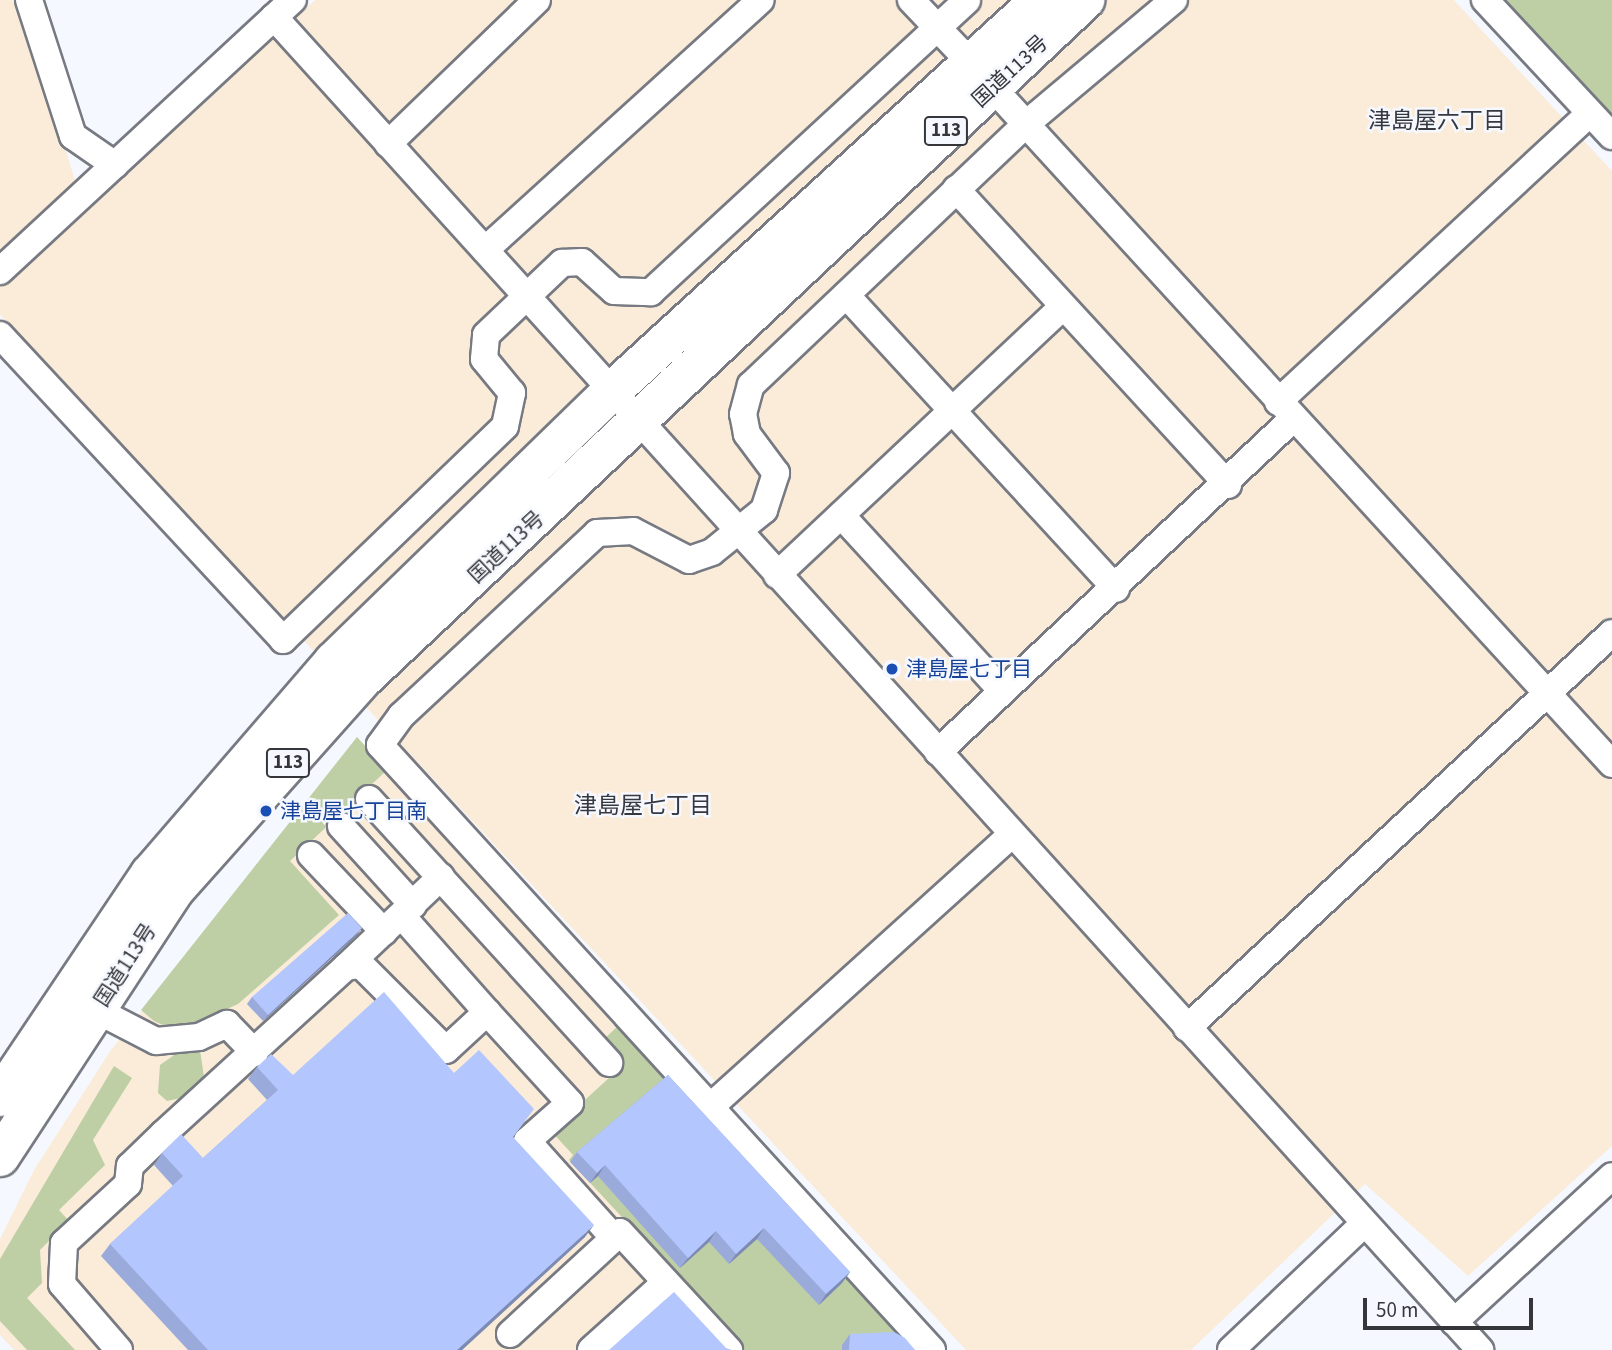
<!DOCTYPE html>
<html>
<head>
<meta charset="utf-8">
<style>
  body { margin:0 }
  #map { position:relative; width:1612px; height:1350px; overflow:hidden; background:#f6f8ff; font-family:"Source Sans 3","Noto Sans JP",sans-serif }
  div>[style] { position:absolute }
  .industrial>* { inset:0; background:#faecd8 }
  .green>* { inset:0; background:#becfa5 }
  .roads { filter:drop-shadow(2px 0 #777a82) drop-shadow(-2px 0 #777a82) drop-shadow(0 2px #777a82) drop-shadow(0 -2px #777a82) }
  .minor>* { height:26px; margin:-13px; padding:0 13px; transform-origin:13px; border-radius:13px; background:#fff }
  .highway>* { height:38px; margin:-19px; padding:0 19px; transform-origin:19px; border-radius:19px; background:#fff }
  .wall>* { inset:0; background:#9aaada }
  .shaded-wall>* { inset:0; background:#7d8bb2 }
  .building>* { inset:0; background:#b3c6fe }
  .dots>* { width:19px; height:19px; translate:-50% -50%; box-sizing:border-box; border:4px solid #f6f8ff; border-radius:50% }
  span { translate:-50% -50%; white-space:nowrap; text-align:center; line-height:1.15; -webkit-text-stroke:5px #f6f8ff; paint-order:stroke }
  .shield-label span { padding:2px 5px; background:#f6f8ff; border:2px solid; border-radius:5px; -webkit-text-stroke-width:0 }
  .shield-label { font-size:19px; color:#35363a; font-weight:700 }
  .street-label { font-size:21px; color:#35363a }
  .transit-label { font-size:21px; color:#164399 }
  .left { translate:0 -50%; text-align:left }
  .neighbourhood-label { font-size:23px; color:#36383f }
  .scale { position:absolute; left:1363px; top:1298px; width:170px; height:32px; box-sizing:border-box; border:4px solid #35363a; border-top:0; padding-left:9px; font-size:21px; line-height:24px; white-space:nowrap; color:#35363a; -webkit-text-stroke:5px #f6f8ff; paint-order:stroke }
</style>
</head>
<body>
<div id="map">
  <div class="industrial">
    <div style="clip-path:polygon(0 0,20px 0,77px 187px,0 258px)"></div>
    <div style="clip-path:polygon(315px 0,1454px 0,1612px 171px,1612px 1146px,1468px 1276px,1365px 1184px,1191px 1350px,966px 1350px,0 315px,0 283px)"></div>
    <div style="clip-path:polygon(357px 737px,921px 1350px,14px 1350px,0 1335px,0 1239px,34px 1170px,111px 1050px)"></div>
  </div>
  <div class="green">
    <div style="clip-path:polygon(1502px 0,1612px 0,1612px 119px)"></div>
    <div style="clip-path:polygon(357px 737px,387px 770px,290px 861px,339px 915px,238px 1004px,194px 1024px,170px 1028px,154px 1021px,141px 1010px)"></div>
    <div style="clip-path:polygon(621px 1023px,921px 1350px,745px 1350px,569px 1160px,573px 1155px,551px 1131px,622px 1066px,600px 1043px)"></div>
    <div style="clip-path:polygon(184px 1048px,200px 1050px,204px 1077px,181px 1098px,167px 1101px,158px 1093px,160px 1065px)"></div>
    <div style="clip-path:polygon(114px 1066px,132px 1078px,93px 1140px,105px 1165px,59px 1210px,69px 1221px,40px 1250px,42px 1283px,27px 1298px,75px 1350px,27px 1350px,0 1321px,0 1259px)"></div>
  </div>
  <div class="roads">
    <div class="minor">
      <div style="left:29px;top:0;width:143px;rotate:72.1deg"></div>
      <div style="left:73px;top:136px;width:51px;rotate:34.6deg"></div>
      <div style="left:911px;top:0;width:87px;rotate:46.4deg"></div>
      <div style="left:1485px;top:0;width:186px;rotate:47deg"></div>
      <div style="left:274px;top:17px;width:1798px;rotate:47.86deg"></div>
      <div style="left:992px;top:87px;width:918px;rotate:47.52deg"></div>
      <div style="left:388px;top:144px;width:207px;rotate:-44deg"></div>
      <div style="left:956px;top:189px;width:402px;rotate:47.4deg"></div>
      <div style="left:485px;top:250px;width:372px;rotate:-42.2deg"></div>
      <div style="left:0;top:271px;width:399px;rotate:-42.8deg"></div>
      <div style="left:846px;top:295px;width:399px;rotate:47.4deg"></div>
      <div style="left:0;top:335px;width:416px;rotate:47.1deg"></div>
      <div style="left:283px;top:640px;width:308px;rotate:-43.9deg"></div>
      <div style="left:505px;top:426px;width:34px;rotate:-78deg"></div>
      <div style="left:512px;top:393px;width:44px;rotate:-129.5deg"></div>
      <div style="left:484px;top:359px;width:24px;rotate:-85deg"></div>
      <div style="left:486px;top:335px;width:105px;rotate:-43.5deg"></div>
      <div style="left:562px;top:263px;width:20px;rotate:-3deg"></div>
      <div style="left:582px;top:262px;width:43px;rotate:42.2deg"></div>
      <div style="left:614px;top:291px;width:37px;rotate:2deg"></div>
      <div style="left:651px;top:292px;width:430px;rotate:-42.7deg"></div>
      <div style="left:1278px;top:402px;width:425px;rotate:-42.8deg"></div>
      <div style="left:841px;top:515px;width:239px;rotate:47.5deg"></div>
      <div style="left:777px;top:575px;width:391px;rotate:-43.2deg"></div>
      <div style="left:938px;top:752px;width:488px;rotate:-43.2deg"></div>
      <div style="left:369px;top:799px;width:357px;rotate:47.7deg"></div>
      <div style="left:341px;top:826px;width:107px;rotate:47.7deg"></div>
      <div style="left:311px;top:855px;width:106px;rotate:46.5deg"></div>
      <div style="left:402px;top:916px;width:128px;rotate:48.5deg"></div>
      <div style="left:346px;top:967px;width:131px;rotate:-43.5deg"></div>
      <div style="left:96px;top:1010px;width:68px;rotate:27.3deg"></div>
      <div style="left:156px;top:1041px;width:43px;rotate:-5.3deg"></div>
      <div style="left:199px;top:1037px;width:31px;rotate:-25deg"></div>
      <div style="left:227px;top:1024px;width:40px;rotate:46deg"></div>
      <div style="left:1187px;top:1028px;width:580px;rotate:-42.9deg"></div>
      <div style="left:708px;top:1109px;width:410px;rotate:-42.1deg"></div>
      <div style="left:1454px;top:1322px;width:215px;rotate:-42.7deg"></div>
      <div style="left:510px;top:1334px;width:142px;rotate:-42.7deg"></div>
      <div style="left:119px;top:1350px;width:87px;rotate:-130.8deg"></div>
      <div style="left:62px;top:1284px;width:41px;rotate:-87.2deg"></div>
      <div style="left:64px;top:1243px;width:87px;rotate:-42.7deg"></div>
      <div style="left:128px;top:1184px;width:18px;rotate:-84deg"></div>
      <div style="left:130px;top:1166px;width:46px;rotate:-44.1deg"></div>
      <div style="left:163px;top:1134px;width:248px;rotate:-42.4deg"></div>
      <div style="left:346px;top:967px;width:15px;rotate:-8deg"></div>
      <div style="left:361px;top:965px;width:120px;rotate:45deg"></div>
      <div style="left:446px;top:1050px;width:56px;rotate:-42.8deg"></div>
      <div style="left:487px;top:1012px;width:123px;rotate:47.6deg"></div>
      <div style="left:570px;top:1103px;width:57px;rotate:138.5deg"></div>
      <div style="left:527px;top:1141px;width:130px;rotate:48.1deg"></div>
      <div style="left:614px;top:1238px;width:8px;rotate:-45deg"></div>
      <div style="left:620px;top:1232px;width:161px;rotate:47.3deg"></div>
      <div style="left:591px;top:1350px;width:101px;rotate:-42.2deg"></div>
      <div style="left:932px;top:1350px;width:819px;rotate:-132.38deg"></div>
      <div style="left:380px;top:745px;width:36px;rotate:-54deg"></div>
      <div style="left:401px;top:716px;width:268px;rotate:-43deg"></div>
      <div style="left:597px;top:533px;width:36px;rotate:-3deg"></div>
      <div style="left:633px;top:531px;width:63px;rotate:27.4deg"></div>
      <div style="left:689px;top:560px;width:24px;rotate:-19deg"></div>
      <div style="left:712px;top:552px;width:67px;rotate:-38.9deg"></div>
      <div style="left:764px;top:510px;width:39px;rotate:-72deg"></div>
      <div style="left:776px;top:473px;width:49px;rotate:-126.6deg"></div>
      <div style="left:747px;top:434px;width:20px;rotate:-101deg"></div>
      <div style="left:743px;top:414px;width:30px;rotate:-75deg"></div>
      <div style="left:751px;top:385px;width:379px;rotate:-43.5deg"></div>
      <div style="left:1026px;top:124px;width:193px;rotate:-40deg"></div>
      <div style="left:1231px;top:1350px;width:183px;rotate:-43.5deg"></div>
    </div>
    <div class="highway">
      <div style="left:0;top:1097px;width:269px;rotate:-56.1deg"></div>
      <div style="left:150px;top:874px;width:281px;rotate:-49.2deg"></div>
      <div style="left:334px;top:661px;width:386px;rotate:-44.2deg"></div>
      <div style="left:611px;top:392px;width:581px;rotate:-42.42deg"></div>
      <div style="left:0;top:1157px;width:318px;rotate:-56.8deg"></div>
      <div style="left:174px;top:891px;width:283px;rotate:-48.3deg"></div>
      <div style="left:362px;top:680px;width:993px;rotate:-43.24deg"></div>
    </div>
  </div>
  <div class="wall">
    <div style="clip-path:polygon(357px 935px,263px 1021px,247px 1004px,252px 997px)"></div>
    <div style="clip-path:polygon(257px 1067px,293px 1075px,454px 1073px,525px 1121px,513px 1137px,585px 1237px,462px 1350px,188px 1350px,101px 1256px,110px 1244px,173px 1186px,154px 1165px,162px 1153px,203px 1158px,267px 1100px,248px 1079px)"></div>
    <div style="clip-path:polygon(668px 1075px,850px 1272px,842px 1283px,819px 1305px,757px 1239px,729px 1264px,709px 1242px,680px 1268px,598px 1176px,590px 1183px,570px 1162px,577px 1152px)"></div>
    <div style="clip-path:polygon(850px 1334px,915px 1350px,842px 1350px,842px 1345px)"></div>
  </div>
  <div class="shaded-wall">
    <div style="clip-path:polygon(362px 928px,357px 935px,263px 1021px,268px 1015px)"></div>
    <div style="clip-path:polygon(605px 1165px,598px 1176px,590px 1183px,597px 1173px)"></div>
    <div style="clip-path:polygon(594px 1225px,585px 1237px,462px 1350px,457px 1350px)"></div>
    <div style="clip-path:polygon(764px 1228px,757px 1239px,729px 1264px,736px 1254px)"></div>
    <div style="clip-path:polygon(716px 1231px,709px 1242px,680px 1268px,688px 1258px)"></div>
    <div style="clip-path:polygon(850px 1272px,842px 1283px,819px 1305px,826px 1294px)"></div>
  </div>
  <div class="building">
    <div style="clip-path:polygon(348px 913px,362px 928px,268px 1015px,252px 997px)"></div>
    <div style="clip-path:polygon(384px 992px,454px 1073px,479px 1050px,534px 1109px,513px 1137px,594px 1225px,457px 1350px,208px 1350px,110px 1244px,183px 1176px,162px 1153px,181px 1134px,203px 1158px,278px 1090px,257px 1067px,271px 1054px,293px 1075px)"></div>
    <div style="clip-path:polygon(668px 1075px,850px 1272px,826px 1294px,764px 1228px,736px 1254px,716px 1231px,688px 1258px,605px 1165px,597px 1173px,577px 1152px)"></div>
    <div style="clip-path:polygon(674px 1292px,726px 1348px,732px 1350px,609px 1350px)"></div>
    <div style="clip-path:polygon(894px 1332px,905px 1338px,915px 1350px,849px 1350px,850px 1334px)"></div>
  </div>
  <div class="dots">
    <div style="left:892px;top:669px;background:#1a4fb4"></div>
    <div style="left:266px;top:811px;background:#1a4fb4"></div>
  </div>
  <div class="shield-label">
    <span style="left:946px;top:131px">113</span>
    <span style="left:288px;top:763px">113</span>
  </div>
  <div class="street-label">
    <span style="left:1010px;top:71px;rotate:-43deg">国道113号</span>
    <span style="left:506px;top:547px;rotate:-43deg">国道113号</span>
    <span style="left:125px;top:965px;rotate:-57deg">国道113号</span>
  </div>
  <div class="transit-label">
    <span class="left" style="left:906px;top:669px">津島屋七丁目</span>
    <span class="left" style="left:280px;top:811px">津島屋七丁目南</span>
  </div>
  <div class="neighbourhood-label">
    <span style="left:1437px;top:121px">津島屋六丁目</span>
    <span style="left:643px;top:806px">津島屋七丁目</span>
  </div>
  <div class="scale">50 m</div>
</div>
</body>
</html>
